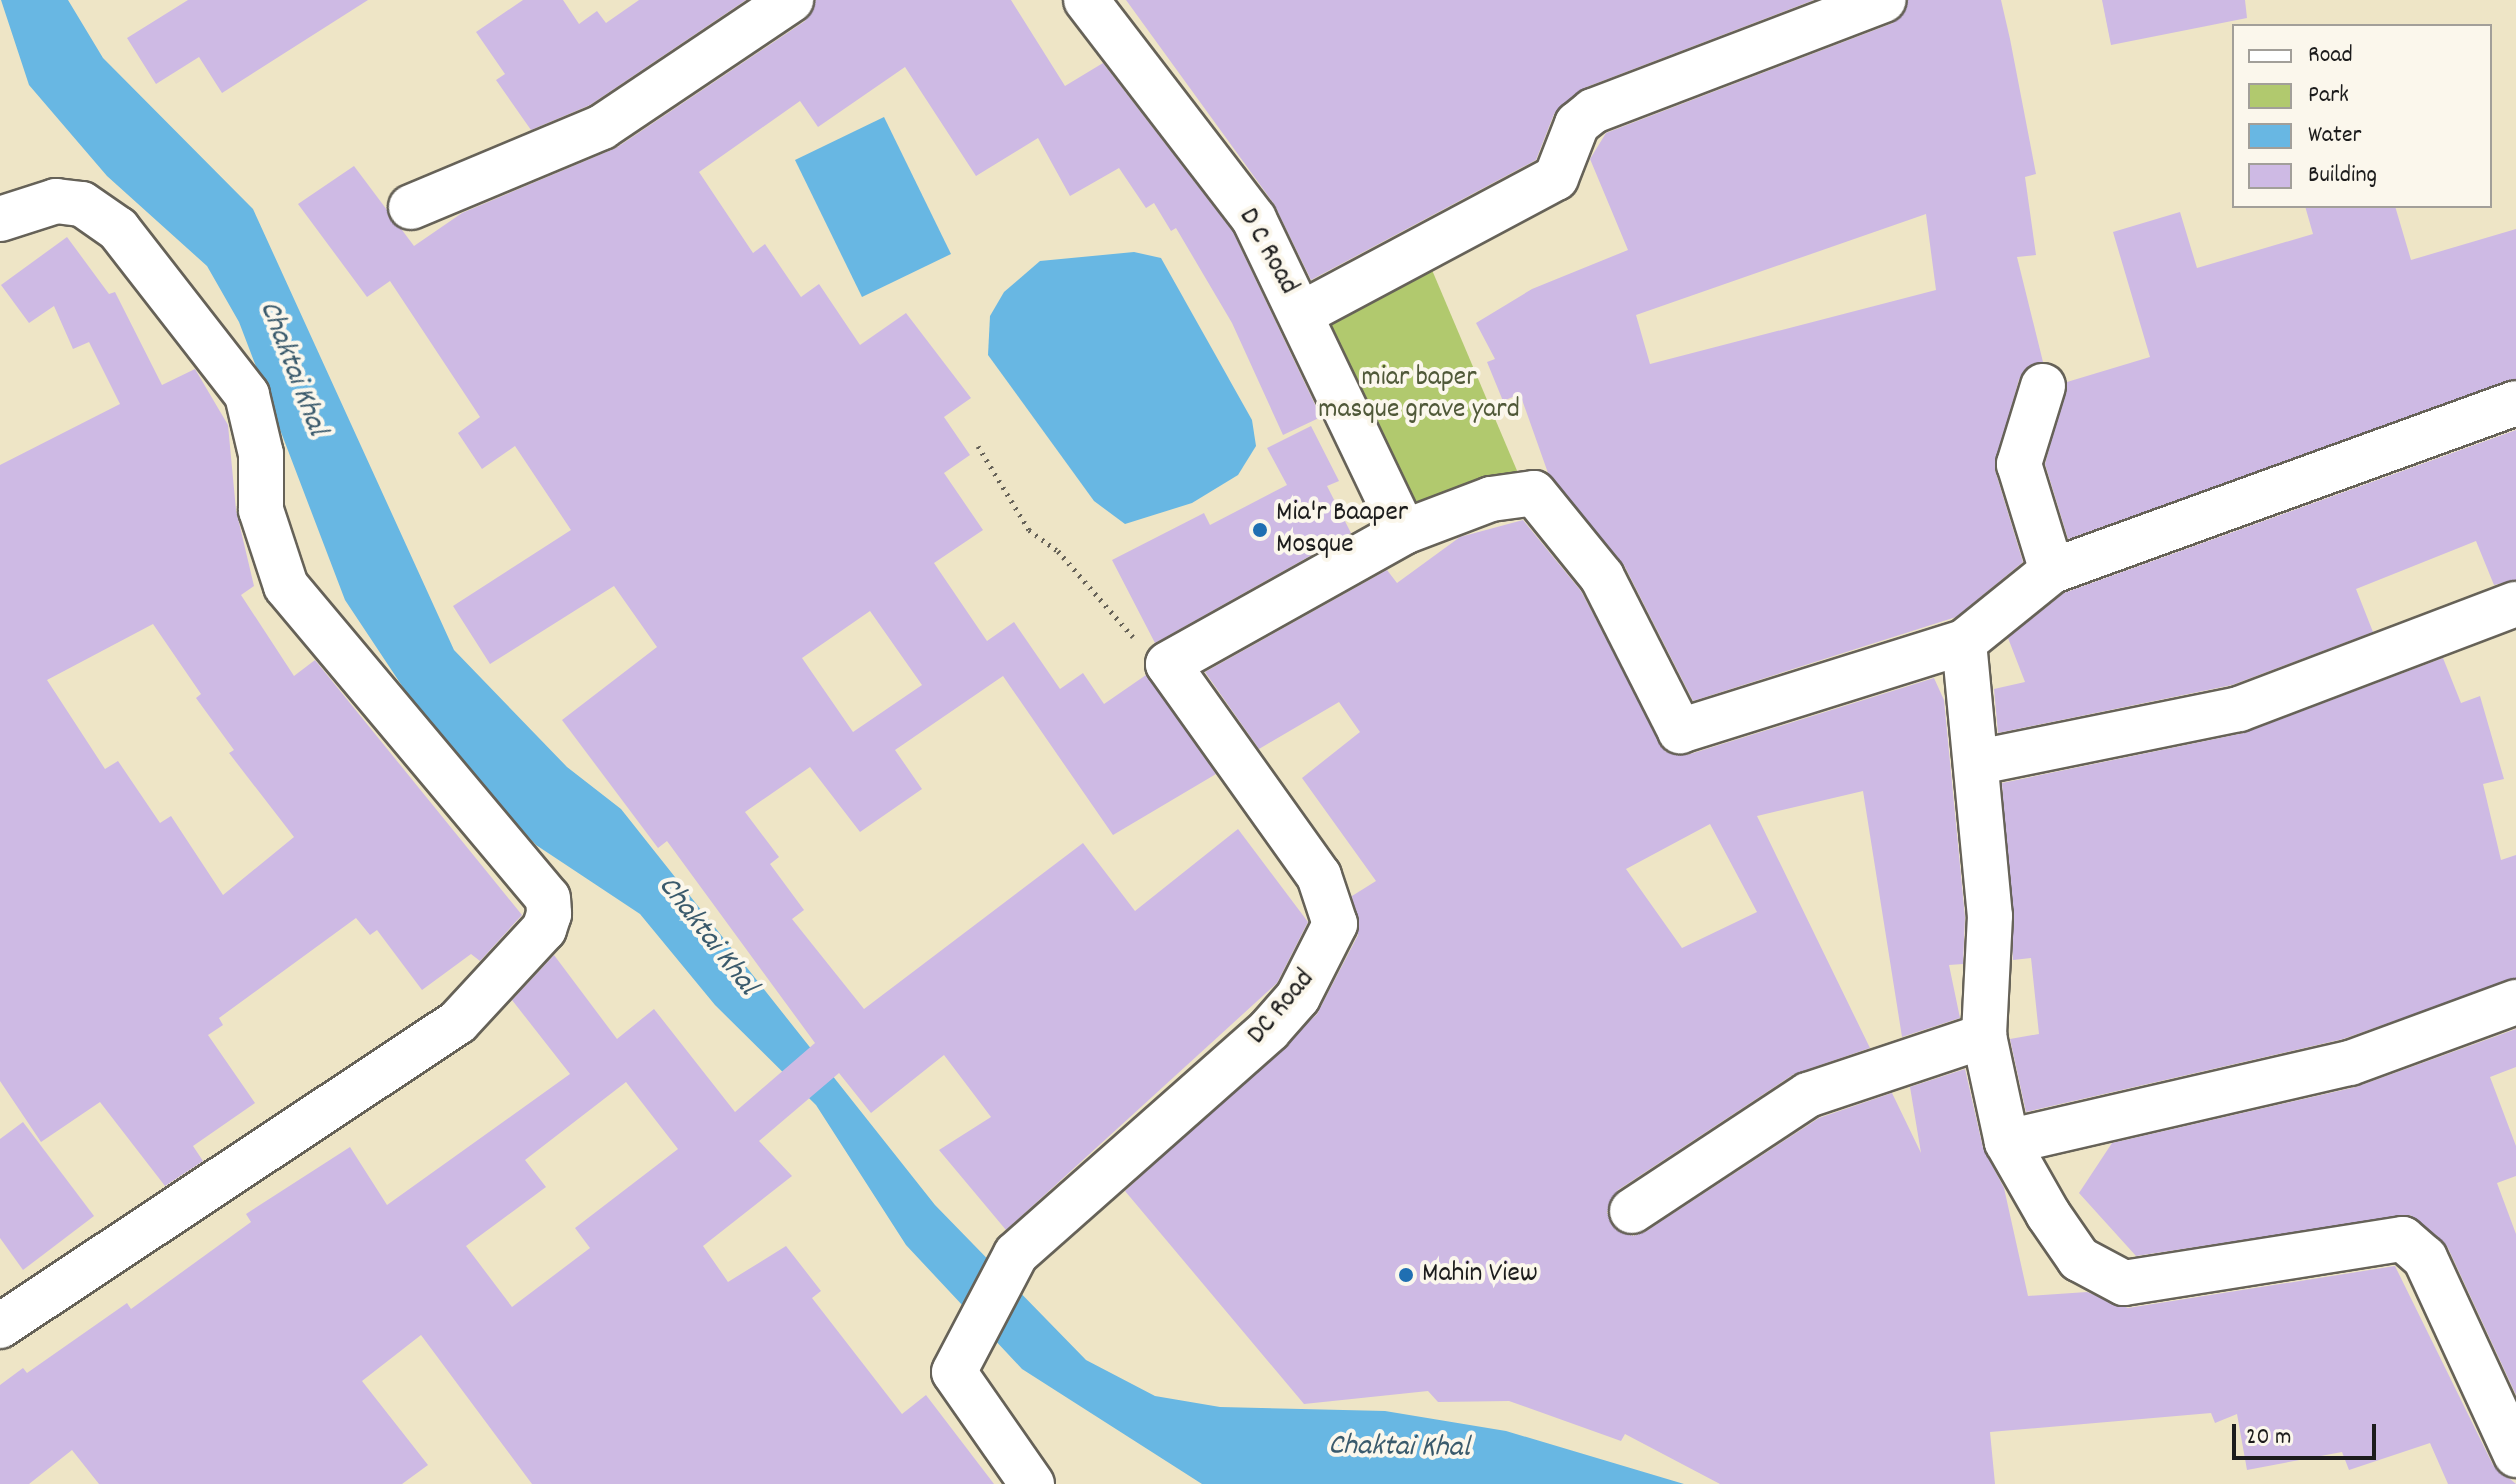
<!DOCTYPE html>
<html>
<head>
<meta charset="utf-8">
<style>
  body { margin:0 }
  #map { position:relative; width:2516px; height:1484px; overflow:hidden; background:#eee5c6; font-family:Dekko,sans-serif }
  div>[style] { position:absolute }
  .green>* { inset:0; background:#b1c96e }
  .water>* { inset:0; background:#68b7e3 }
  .building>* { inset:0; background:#cebae4 }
  .path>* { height:5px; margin-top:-2.5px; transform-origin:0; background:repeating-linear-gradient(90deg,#666258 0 2px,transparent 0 8px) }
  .roads { filter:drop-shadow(2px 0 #666258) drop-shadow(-2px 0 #666258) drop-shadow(0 2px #666258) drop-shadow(0 -2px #666258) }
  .minor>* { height:44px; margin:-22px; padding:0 22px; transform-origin:22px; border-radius:22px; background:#fff }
  .dots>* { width:22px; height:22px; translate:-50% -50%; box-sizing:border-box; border:4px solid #fbf7ec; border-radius:50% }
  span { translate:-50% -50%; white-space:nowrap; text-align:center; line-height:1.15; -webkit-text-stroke:8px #fbf7ec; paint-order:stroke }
  .street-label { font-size:28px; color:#1c1c1c }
  .park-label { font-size:28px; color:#505939 }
  .poi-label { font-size:28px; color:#1c1c1c }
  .left { translate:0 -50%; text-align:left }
  .water-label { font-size:30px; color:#3a5a6c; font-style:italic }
  .legend { position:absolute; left:2232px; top:24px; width:260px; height:184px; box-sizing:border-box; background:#fbf7ec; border:2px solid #a29f99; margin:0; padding:10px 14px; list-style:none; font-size:24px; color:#1c1c1c }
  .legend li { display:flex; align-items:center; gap:16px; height:40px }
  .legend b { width:40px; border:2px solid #a29f99 }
  .scale { position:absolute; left:2232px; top:1424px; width:144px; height:36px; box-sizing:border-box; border:4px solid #1c1c1c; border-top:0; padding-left:10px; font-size:24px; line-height:28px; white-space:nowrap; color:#1c1c1c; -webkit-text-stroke:6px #fbf7ec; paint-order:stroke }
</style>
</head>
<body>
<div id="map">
  <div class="green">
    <div style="clip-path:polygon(1432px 270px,1518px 473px,1407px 521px,1321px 317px)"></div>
  </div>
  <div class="water">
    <div style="clip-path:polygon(1px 0,68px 0,103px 58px,253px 209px,454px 650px,567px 767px,621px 809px,935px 1205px,1086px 1360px,1155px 1396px,1220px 1407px,1385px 1411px,1506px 1431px,1684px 1484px,1202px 1484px,1022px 1369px,906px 1245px,816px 1105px,715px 1005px,640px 914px,536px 845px,436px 737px,345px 600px,239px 322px,207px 266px,107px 176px,29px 85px)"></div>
    <div style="clip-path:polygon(884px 117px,951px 254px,862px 297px,795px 160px)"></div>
    <div style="clip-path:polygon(1134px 252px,1161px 258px,1252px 420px,1256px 446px,1238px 475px,1192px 503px,1125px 524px,1094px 501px,988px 355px,990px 316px,1004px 292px,1040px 261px)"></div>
  </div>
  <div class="building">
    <div style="clip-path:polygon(188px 0,368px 0,222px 93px,199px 57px,156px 84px,127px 38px)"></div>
    <div style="clip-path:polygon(523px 0,563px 0,579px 24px,597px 11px,606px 23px,639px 0,746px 0,590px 105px,531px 130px,496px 80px,505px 74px,476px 32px)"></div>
    <div style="clip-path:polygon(evenodd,816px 0,1011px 0,1065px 86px,1103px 63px,1233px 232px,1321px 417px,1283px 435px,1232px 323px,1176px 228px,1171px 231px,1154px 203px,1146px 208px,1119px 168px,1070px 196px,1038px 138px,976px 176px,905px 67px,818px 127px,800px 101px,699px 172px,753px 253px,765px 244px,801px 297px,819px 284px,860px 345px,906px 313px,971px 398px,944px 417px,970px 455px,944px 473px,983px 530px,934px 563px,987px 641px,1014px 622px,1060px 689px,1083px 673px,1104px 704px,1146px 675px,1216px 774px,1113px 835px,1003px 676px,895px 750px,922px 789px,860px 832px,810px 767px,745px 812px,779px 857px,770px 864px,804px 910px,792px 919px,864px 1009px,1083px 843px,1135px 911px,1238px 829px,1308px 922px,1277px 983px,1006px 1230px,939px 1150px,991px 1117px,944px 1055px,871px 1113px,839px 1073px,759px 1141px,792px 1176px,703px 1246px,728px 1282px,786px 1246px,821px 1291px,812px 1298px,902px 1414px,926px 1395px,994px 1484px,532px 1484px,421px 1335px,362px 1381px,428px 1465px,402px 1484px,99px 1484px,72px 1450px,29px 1484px,0 1484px,0 1385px,23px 1368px,27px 1373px,127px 1303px,131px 1309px,251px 1222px,246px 1214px,350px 1147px,387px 1205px,570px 1074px,512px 1000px,554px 955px,617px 1039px,654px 1009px,735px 1112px,815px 1043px,667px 841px,658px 848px,562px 720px,657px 647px,614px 586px,490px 664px,453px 606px,571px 530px,515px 446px,482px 469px,458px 433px,480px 417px,390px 281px,367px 297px,298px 204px,354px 166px,414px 246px,462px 213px,616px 148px,805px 21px,816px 0,870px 611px,922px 685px,853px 732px,802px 658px,870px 611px,816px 0,626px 1082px,678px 1149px,575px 1228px,590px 1248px,512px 1307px,466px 1246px,546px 1187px,525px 1160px,626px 1082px)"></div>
    <div style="clip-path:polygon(1126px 0,1814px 0,1584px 88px,1554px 114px,1536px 160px,1311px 280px,1274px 204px)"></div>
    <div style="clip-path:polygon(evenodd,1908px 0,2001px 0,2010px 39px,2036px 174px,2025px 177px,2036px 255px,2017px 257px,2043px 362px,2019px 379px,1995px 470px,2023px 562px,1956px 617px,1693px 701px,1624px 565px,1548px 473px,1520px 394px,1503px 401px,1487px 362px,1495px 359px,1476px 323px,1532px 289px,1628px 250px,1590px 159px,1606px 133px,1893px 23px,1908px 0,1926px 214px,1936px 290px,1650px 364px,1636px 315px,1926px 214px)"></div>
    <div style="clip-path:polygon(2102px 0,2245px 0,2247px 18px,2111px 45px)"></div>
    <div style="clip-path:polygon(2305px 206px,2395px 206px,2411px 260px,2516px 229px,2516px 379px,2068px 539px,2045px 464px,2067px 382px,2150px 357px,2113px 232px,2180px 212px,2197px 268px,2313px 234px)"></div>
    <div style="clip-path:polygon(evenodd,67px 237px,109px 294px,115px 292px,162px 385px,195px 369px,228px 425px,236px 510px,254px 586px,241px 595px,294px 676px,315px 660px,522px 915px,480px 961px,471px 954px,422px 990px,377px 930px,370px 935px,356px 918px,219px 1018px,223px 1025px,208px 1035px,255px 1103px,193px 1146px,203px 1161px,165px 1186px,100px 1102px,41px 1142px,0 1081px,0 465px,120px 404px,89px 342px,73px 349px,54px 306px,29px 323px,1px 285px,67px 237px,153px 624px,201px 694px,196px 698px,234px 750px,229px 753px,294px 837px,223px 895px,171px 816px,160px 823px,118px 761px,105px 769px,47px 680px,153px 624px)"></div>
    <div style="clip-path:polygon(1311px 426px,1339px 481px,1327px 486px,1351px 533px,1155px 643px,1112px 560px,1204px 513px,1210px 525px,1287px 485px,1267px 448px)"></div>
    <div style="clip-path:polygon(2516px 430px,2516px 580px,2494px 585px,2476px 541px,2356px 589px,2373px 632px,2232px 685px,1998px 733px,1994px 689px,2025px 682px,2008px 638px,2064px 593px)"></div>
    <div style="clip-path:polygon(evenodd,1523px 520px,1581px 591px,1666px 752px,1687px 755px,1934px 678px,1944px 700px,1965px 917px,1963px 964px,1949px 965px,1960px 1018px,1902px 1037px,1863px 791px,1757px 816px,1870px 1048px,1794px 1074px,1618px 1190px,1607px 1212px,1612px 1225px,1633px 1236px,1645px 1232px,1819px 1118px,1892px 1093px,1921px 1153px,1910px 1087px,1965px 1069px,1983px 1148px,2004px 1188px,2028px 1296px,2087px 1292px,2128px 1308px,2395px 1266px,2493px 1465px,2516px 1484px,2448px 1484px,2430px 1443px,2349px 1470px,2342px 1452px,2247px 1470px,2237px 1414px,2215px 1423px,2211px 1413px,1990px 1432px,1995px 1484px,1720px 1484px,1625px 1434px,1621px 1441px,1509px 1401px,1438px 1402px,1428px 1391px,1304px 1404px,1125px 1191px,1317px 1014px,1358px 935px,1352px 896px,1376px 881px,1302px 778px,1360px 732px,1339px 702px,1259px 749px,1205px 672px,1387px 570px,1397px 583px,1460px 537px,1523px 520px,1710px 824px,1757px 912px,1682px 948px,1626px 869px,1710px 824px)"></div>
    <div style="clip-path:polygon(2443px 658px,2461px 703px,2480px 696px,2504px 779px,2483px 784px,2501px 860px,2516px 855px,2516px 978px,2343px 1039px,2026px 1112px,2010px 1039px,2039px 1034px,2031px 958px,2013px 960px,2002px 783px,2244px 733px)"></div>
    <div style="clip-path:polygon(2516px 1029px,2516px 1067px,2490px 1077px,2516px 1146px,2516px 1176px,2497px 1183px,2516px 1234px,2516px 1395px,2448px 1248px,2410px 1215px,2136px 1256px,2079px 1193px,2112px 1143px,2356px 1087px)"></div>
    <div style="clip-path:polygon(23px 1122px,94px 1216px,23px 1270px,0 1238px,0 1139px)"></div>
  </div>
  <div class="path">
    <div style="left:978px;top:446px;width:98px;rotate:58.7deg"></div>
    <div style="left:1029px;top:530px;width:36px;rotate:36deg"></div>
    <div style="left:1058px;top:551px;width:114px;rotate:48.9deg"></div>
  </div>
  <div class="roads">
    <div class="minor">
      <div style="left:1086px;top:0;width:276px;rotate:52.5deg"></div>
      <div style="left:1254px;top:219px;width:347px;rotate:64.4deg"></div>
      <div style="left:411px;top:207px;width:207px;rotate:-22.7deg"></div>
      <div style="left:602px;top:127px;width:228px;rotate:-33.9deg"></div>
      <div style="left:0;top:219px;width:59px;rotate:-17.8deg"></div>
      <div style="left:56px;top:201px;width:26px;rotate:7deg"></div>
      <div style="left:82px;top:204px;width:44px;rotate:34.8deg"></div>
      <div style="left:118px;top:229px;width:210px;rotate:52.1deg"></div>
      <div style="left:247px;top:395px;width:61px;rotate:76.7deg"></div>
      <div style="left:261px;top:454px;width:56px;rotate:90deg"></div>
      <div style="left:261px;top:510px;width:80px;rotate:71.8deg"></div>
      <div style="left:286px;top:586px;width:407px;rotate:50deg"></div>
      <div style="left:548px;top:898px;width:16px;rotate:86deg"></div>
      <div style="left:549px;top:914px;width:16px;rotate:108deg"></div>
      <div style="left:544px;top:929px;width:127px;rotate:132.8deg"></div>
      <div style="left:458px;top:1022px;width:550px;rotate:146.43deg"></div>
      <div style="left:1301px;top:314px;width:289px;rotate:-28.1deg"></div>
      <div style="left:1556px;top:178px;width:58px;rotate:-68.7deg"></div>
      <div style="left:1577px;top:124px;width:21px;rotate:-39deg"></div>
      <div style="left:1593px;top:111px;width:311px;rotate:-20.9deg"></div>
      <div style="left:2043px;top:386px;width:82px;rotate:107.1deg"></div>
      <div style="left:2019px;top:464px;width:112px;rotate:72.9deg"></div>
      <div style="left:1964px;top:642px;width:275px;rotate:84.6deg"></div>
      <div style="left:1990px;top:916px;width:120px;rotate:92.9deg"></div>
      <div style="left:1984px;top:1036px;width:108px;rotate:77.8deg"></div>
      <div style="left:2007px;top:1142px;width:83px;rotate:60.3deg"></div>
      <div style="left:2048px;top:1214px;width:55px;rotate:55.4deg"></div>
      <div style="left:2079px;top:1259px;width:51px;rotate:28.1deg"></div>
      <div style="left:2124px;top:1283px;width:282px;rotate:-9deg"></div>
      <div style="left:2403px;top:1239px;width:29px;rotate:41deg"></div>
      <div style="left:2425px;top:1258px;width:217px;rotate:65.2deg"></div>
      <div style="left:1979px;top:762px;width:265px;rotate:-11.5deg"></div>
      <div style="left:2239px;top:709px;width:296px;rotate:-20.8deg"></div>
      <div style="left:2007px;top:1142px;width:352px;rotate:-13deg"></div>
      <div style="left:2350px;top:1063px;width:177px;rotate:-20.2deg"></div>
      <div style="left:1632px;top:1211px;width:211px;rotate:-33.4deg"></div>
      <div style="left:1808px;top:1095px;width:186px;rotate:-18.5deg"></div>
      <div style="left:1032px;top:1484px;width:136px;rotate:-124.9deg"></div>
      <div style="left:954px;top:1372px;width:133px;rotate:-62.3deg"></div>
      <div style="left:1016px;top:1254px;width:338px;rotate:-41.5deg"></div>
      <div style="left:1269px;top:1030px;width:44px;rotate:-48.7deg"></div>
      <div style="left:1298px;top:997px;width:82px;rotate:-63.1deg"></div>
      <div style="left:1335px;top:924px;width:51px;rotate:-108.4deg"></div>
      <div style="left:1319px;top:876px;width:260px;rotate:-125.5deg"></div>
      <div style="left:1168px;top:664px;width:270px;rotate:-29.2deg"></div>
      <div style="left:1404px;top:532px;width:93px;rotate:-20.8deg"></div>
      <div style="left:1491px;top:499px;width:43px;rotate:-7.9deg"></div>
      <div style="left:1534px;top:493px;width:108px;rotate:51deg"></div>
      <div style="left:1602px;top:577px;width:173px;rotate:63.1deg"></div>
      <div style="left:1680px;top:731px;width:298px;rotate:-17.4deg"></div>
      <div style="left:1964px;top:642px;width:113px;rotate:-38.9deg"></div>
      <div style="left:2052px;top:571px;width:493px;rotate:-19.9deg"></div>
    </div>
  </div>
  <div class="dots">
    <div style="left:1260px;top:530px;background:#1f6fb2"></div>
    <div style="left:1406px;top:1275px;background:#1f6fb2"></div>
  </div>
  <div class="street-label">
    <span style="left:1267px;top:252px;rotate:61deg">D C Road</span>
    <span style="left:1282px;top:1008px;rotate:-50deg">DC Road</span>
  </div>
  <div class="park-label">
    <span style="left:1419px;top:395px">miar baper<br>masque grave yard</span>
  </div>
  <div class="poi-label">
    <span class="left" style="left:1276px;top:530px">Mia'r Baaper<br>Mosque</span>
    <span class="left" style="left:1422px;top:1275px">Mahin View</span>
  </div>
  <div class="water-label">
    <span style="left:291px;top:369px;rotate:69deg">Chaktai Khal</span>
    <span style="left:706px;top:937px;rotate:52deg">Chaktai Khal</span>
    <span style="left:1399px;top:1449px;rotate:1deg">Chaktai Khal</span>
  </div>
  <ul class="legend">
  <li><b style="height:10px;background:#fff"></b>Road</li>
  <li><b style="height:22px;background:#b1c96e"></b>Park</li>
  <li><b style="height:22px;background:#68b7e3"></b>Water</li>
  <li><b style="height:22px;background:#cebae4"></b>Building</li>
  </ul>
  <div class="scale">20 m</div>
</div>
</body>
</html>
